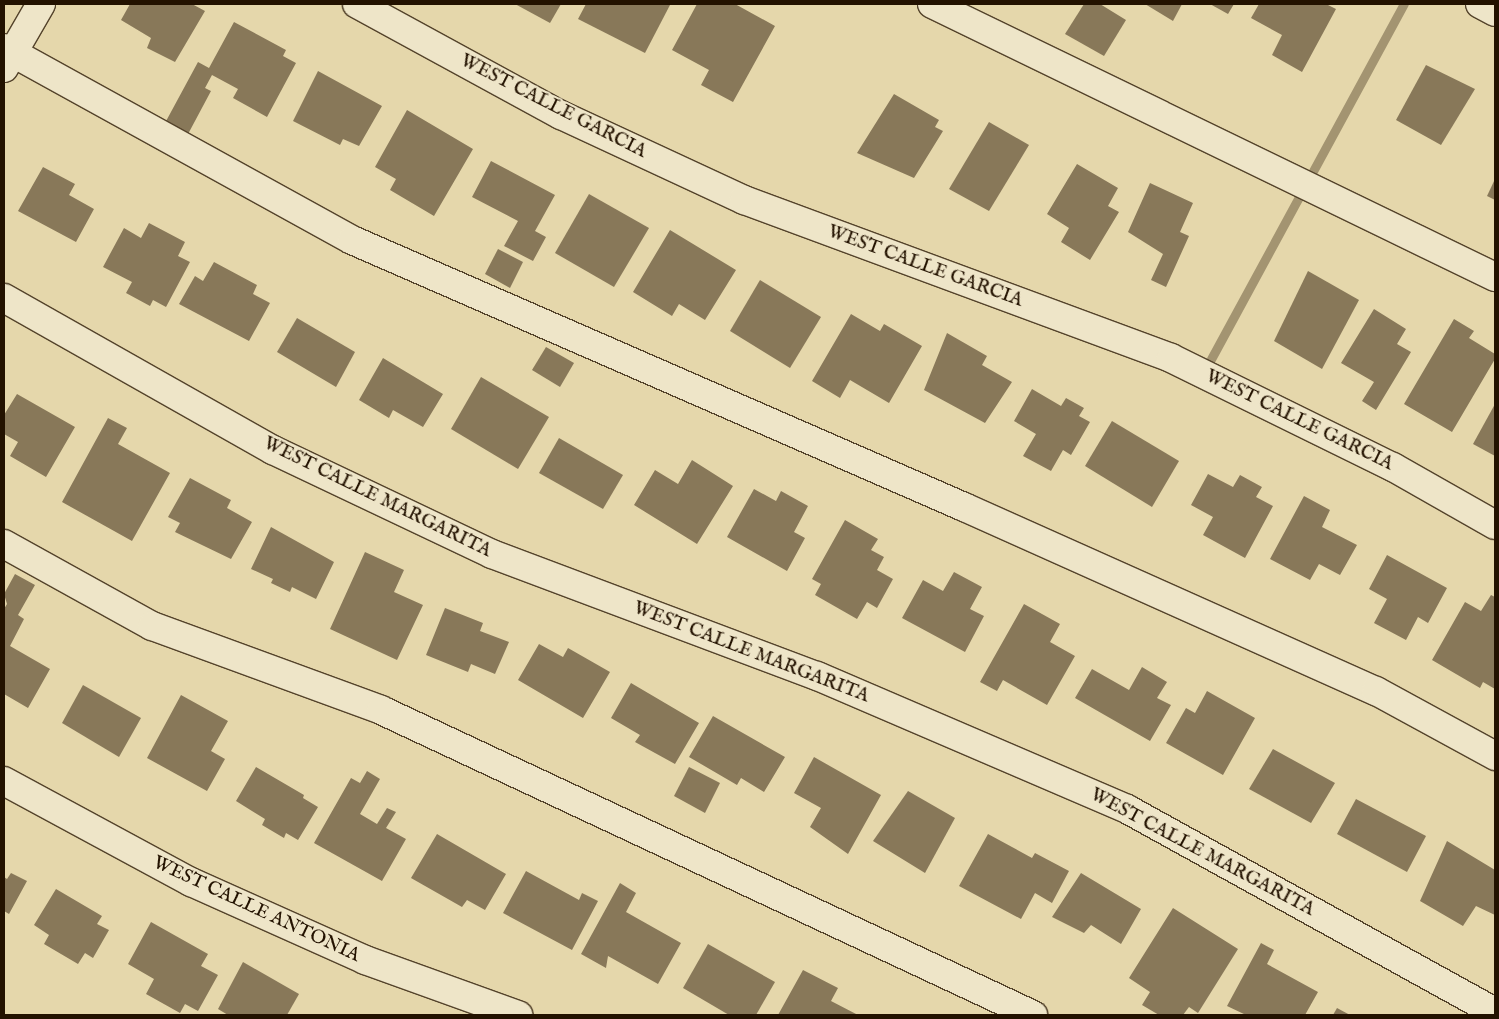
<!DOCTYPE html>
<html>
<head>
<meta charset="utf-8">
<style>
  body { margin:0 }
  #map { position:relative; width:1499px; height:1019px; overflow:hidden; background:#e5d7ab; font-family:"IM FELL English",serif }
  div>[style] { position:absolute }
  .stream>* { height:9px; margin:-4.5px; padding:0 4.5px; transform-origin:4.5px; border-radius:4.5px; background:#a39471 }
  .building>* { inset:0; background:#887859 }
  .roads { filter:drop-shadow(1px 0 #54432b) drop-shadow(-1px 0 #54432b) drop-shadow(0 1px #54432b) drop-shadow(0 -1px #54432b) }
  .minor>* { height:28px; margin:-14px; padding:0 14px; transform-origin:14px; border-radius:14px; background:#eee5c8 }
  span { translate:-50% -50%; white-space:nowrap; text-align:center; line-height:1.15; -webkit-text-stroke:4px #eee5c8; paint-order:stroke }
  .street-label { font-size:19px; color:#231200 }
  .frame { position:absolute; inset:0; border:5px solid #231200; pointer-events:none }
</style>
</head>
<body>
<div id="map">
  <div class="stream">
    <div style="left:1211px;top:359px;width:404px;rotate:-61.5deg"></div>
  </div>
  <div class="building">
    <div style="clip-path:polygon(130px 4px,192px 4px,205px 11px,175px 62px,147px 48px,151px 38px,121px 20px)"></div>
    <div style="clip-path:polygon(515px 4px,561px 4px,550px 23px)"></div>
    <div style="clip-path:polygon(586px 4px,669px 4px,670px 5px,645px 53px,578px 19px)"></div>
    <div style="clip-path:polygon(697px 4px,735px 4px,775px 26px,733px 102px,701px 85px,709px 70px,672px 50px)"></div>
    <div style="clip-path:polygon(1084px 4px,1100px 4px,1126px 20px,1104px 56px,1065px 34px)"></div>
    <div style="clip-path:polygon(1145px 4px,1182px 4px,1173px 21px)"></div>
    <div style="clip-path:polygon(1210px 4px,1234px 4px,1228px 14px)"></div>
    <div style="clip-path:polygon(1259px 4px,1326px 4px,1336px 9px,1302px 72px,1272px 55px,1282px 35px,1251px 18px)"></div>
    <div style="clip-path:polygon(234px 22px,286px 50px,283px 56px,296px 63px,267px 117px,233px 98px,238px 89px,212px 75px,205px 88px,211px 91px,187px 136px,165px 123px,198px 62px,209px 68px)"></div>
    <div style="clip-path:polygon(1426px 65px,1475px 89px,1441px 145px,1396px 120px)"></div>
    <div style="clip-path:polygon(318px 71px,382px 106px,359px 146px,343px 139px,340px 145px,293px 121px)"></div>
    <div style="clip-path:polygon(894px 94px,939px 120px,935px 127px,943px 131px,914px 178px,857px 153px)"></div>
    <div style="clip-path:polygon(407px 110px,473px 149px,434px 216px,390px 190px,396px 179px,375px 167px)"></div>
    <div style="clip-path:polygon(989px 122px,1029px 145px,989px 211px,949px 189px)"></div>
    <div style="clip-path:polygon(491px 161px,555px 195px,535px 231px,546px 237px,533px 261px,504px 246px,518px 221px,472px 197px)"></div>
    <div style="clip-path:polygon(1077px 164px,1118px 188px,1108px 206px,1119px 212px,1090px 260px,1061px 242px,1069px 228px,1047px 214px)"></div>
    <div style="clip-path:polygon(43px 167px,75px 184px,69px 195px,94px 209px,76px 242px,18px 211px)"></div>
    <div style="clip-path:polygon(1495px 179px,1495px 200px,1487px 196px)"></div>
    <div style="clip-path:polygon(1150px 183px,1193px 203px,1180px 232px,1189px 236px,1166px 287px,1151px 280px,1163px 254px,1128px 232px)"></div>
    <div style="clip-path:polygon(589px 194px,649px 228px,614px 287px,555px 253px)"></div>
    <div style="clip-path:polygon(149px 223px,185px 242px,178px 256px,190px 262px,166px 307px,153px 300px,150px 306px,126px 293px,132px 282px,103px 267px,124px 228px,141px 238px)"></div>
    <div style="clip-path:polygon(670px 230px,736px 270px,705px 320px,679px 304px,672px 316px,633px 292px)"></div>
    <div style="clip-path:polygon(498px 249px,523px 262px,510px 288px,485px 274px)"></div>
    <div style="clip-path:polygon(214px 262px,257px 285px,253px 294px,270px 303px,249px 341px,179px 304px,195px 276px,203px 281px)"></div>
    <div style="clip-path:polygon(1308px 271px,1359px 300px,1322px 369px,1274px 341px)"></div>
    <div style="clip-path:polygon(760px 280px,821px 317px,790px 368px,730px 331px)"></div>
    <div style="clip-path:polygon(1374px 309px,1406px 329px,1397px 344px,1411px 352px,1376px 410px,1362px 401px,1374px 382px,1341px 363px)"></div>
    <div style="clip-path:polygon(851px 314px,880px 331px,884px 324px,922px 346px,889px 403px,850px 380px,840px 398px,812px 381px)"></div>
    <div style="clip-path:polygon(297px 318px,355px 352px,336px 387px,277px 352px)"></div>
    <div style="clip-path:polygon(1454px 319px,1474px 331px,1469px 338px,1495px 354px,1495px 359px,1452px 432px,1404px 404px)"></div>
    <div style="clip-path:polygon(947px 333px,987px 356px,982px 365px,1012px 382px,985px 423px,924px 390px)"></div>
    <div style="clip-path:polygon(546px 347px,574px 363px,560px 387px,532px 370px)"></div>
    <div style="clip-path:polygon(383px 358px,443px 394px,423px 427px,393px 410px,389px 418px,359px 400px)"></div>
    <div style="clip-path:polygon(481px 377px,549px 417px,518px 469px,451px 429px)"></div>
    <div style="clip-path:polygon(1032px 389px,1061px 406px,1066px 398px,1084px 408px,1079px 416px,1090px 422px,1071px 455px,1063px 450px,1051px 471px,1023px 456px,1036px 434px,1014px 421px)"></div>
    <div style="clip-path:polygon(17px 394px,75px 427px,46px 477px,10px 456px,18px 442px,4px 434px,4px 415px)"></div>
    <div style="clip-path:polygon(1495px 404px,1495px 456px,1473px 444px)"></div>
    <div style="clip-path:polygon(108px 418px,127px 428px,118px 444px,170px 473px,132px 541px,62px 502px)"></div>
    <div style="clip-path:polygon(1112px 421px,1179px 461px,1152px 507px,1085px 466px)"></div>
    <div style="clip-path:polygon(559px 438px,623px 475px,603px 509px,539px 473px)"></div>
    <div style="clip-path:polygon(692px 460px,733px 486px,697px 544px,634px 505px,655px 470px,678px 484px)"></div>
    <div style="clip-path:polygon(1208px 474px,1233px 487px,1240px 475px,1262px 487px,1256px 497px,1273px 506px,1245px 558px,1203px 535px,1213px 517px,1191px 505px)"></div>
    <div style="clip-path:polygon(190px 478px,231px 500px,227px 508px,252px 522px,231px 559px,175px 532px,180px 523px,168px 517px)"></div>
    <div style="clip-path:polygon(754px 489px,776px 501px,781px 491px,808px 506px,794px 532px,805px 538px,787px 571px,727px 537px)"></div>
    <div style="clip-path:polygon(1304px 496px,1330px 510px,1322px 527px,1357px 545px,1340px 575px,1319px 564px,1310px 580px,1270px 559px)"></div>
    <div style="clip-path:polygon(845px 520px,878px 539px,871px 550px,884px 557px,877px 570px,893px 579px,877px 608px,867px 602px,857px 619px,815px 595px,821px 584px,812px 579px)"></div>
    <div style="clip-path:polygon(271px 527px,334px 562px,316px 599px,292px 587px,290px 592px,271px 583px,273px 579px,251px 569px)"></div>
    <div style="clip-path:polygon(365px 552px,404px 570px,394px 592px,423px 605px,397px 660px,330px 629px)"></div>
    <div style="clip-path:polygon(1387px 555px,1447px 588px,1428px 623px,1418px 617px,1406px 640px,1374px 623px,1387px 599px,1369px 589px)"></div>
    <div style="clip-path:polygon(954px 572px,982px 587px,970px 609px,984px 616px,965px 652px,902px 618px,923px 580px,943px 591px)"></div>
    <div style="clip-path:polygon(15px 574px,35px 585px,18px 615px,24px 619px,10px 646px,50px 669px,28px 708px,4px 694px,4px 609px,7px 604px,4px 594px)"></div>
    <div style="clip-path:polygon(1491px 595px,1495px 597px,1495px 689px,1483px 682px,1480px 688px,1432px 660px,1465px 602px,1481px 611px)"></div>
    <div style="clip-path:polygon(1024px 604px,1060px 624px,1050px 642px,1075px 656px,1047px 705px,1003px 680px,997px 691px,980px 682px)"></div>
    <div style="clip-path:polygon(445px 608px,483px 623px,480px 631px,509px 642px,495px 674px,471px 664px,468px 672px,426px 655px)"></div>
    <div style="clip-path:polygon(539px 644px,563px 657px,568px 648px,610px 672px,583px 718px,518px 680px)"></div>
    <div style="clip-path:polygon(1142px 667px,1167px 682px,1157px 698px,1171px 705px,1150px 741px,1075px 698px,1092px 669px,1129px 690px)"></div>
    <div style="clip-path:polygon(631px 683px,699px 723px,675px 764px,635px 742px,640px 735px,611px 718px)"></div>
    <div style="clip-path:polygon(83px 685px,141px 718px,119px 757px,62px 723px)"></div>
    <div style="clip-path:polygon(1207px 691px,1255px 718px,1223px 775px,1166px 743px,1186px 708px,1195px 713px)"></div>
    <div style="clip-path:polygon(181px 695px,228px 721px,211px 751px,225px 759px,207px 791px,147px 758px)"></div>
    <div style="clip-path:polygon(713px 716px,785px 757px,764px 792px,741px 778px,737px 785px,689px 757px)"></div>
    <div style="clip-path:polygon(1273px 749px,1335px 783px,1311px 823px,1249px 789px)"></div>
    <div style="clip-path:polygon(814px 757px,881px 795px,848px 854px,810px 827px,821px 808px,794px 793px)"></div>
    <div style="clip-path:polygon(256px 767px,304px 795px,303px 798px,318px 807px,298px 840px,286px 833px,284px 838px,262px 825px,265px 819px,236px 801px)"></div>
    <div style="clip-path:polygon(689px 767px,720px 783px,705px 813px,674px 796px)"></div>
    <div style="clip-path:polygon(367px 771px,380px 779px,360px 814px,377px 824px,387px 808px,396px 812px,386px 828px,406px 839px,382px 881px,314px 843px,351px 778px,360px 783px)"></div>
    <div style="clip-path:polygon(908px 791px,955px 818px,925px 873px,873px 841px)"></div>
    <div style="clip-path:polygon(1356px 799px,1426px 836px,1407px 872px,1337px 834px)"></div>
    <div style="clip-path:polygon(437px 834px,506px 874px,485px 910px,467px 900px,462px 907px,411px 878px)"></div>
    <div style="clip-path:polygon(988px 834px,1032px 858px,1035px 853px,1069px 871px,1052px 903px,1035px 893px,1021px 919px,959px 886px)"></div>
    <div style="clip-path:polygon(1447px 841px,1495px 870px,1495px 915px,1476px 906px,1463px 926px,1420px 901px)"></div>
    <div style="clip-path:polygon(526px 871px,579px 900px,582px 893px,598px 901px,572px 950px,503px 913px)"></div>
    <div style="clip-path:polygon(11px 873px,27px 881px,9px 914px,4px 911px,4px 877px,7px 879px)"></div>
    <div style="clip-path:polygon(1081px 873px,1141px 909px,1121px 944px,1091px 925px,1084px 933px,1052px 917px)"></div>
    <div style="clip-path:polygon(620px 883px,636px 893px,626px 912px,681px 943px,658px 984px,608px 956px,606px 968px,581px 954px)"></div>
    <div style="clip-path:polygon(56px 889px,102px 916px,97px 924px,109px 930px,93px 958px,85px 953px,78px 964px,44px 944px,49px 935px,34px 925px)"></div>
    <div style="clip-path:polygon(1173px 908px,1238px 949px,1198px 1013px,1189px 1007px,1183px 1015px,1159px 1015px,1142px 1005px,1150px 992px,1129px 978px)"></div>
    <div style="clip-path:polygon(151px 922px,208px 954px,201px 966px,218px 975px,198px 1011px,185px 1004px,180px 1013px,146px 994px,154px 979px,128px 964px)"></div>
    <div style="clip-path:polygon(1261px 943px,1274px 950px,1267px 964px,1318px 992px,1305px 1015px,1246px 1015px,1227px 1006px)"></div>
    <div style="clip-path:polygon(708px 944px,775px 982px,756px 1015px,729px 1015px,683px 988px)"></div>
    <div style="clip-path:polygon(243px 962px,299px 994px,287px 1015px,228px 1015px,218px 1009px)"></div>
    <div style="clip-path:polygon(803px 970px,838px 988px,831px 1001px,858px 1015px,778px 1015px)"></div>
    <div style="clip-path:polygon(1337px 1008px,1350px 1015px,1333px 1015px)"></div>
  </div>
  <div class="roads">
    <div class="minor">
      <div style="left:357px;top:4px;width:232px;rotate:28.6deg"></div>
      <div style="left:561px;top:115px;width:202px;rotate:24.9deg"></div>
      <div style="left:744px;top:200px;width:455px;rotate:20.3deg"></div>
      <div style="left:1171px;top:358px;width:247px;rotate:26.2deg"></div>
      <div style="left:1393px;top:467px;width:117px;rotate:29.6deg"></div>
      <div style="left:932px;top:4px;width:626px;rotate:25.87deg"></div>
      <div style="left:1480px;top:4px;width:17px;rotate:28deg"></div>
      <div style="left:4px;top:48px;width:397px;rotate:28.9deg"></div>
      <div style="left:352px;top:240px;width:668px;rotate:23.57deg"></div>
      <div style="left:964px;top:507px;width:451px;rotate:24.1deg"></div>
      <div style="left:1376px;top:691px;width:136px;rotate:28.6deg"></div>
      <div style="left:4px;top:68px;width:74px;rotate:-60deg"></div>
      <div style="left:4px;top:298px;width:309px;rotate:29.5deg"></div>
      <div style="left:273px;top:450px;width:242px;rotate:25.4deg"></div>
      <div style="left:492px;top:554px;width:347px;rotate:20.6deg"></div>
      <div style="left:817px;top:676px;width:337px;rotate:23.2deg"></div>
      <div style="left:1127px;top:809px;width:420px;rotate:28.9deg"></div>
      <div style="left:4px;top:544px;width:169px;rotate:29deg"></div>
      <div style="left:152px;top:626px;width:244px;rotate:20.1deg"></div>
      <div style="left:381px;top:710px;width:720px;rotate:25.07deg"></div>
      <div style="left:4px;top:781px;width:213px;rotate:28.4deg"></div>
      <div style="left:191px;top:882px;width:191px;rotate:24.1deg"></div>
      <div style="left:365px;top:960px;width:163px;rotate:19.8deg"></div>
    </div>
  </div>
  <div class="street-label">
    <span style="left:553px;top:107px;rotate:27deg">WEST CALLE GARCIA</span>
    <span style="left:925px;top:267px;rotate:20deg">WEST CALLE GARCIA</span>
    <span style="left:1299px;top:421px;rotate:26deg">WEST CALLE GARCIA</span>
    <span style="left:377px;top:498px;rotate:26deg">WEST CALLE MARGARITA</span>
    <span style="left:751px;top:653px;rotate:21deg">WEST CALLE MARGARITA</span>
    <span style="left:1202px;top:853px;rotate:28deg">WEST CALLE MARGARITA</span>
    <span style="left:256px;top:910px;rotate:25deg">WEST CALLE ANTONIA</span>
  </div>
  <div class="frame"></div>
</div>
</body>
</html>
